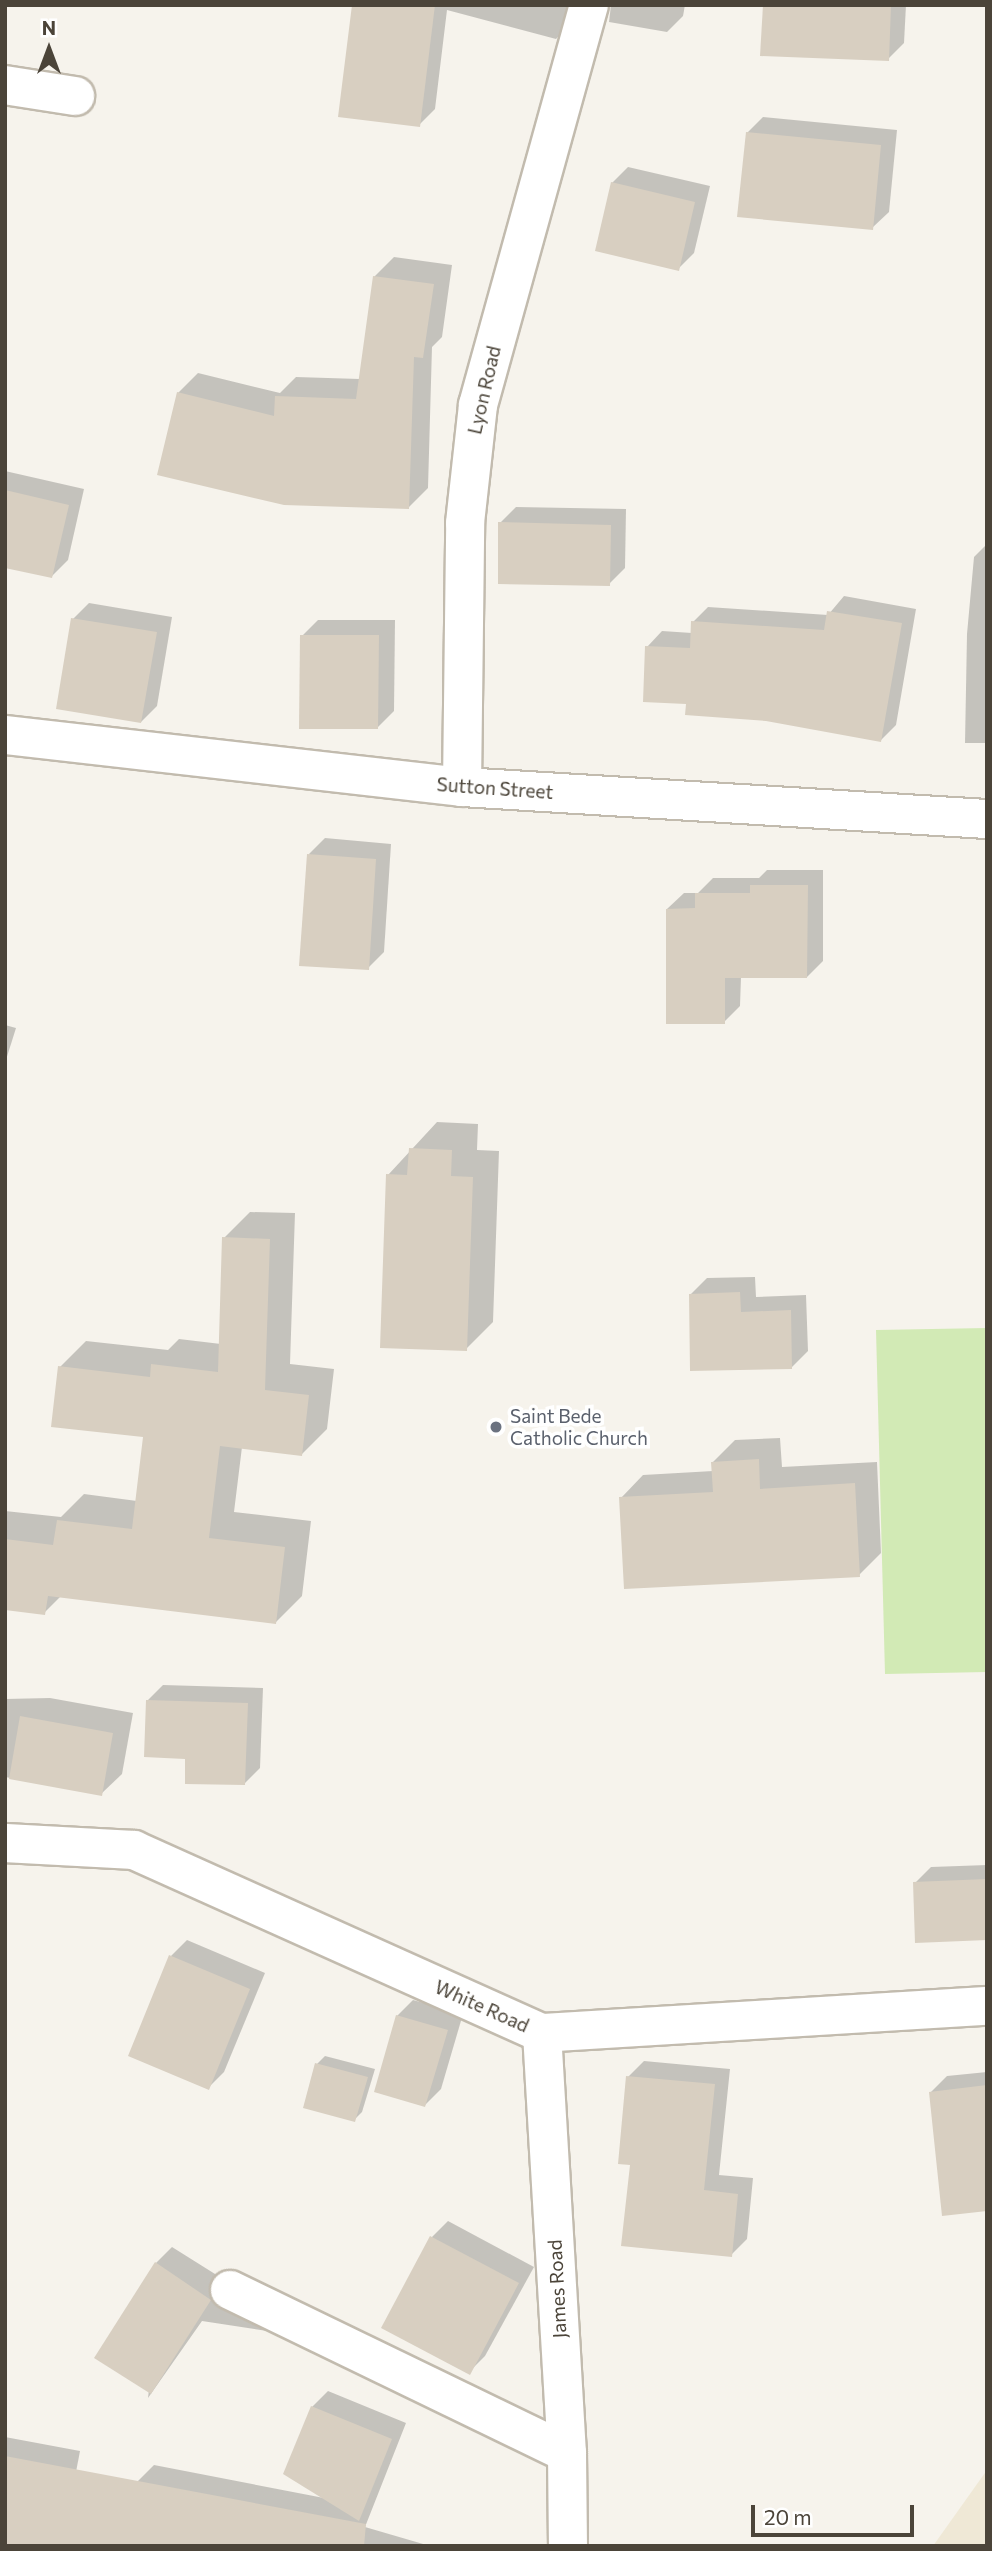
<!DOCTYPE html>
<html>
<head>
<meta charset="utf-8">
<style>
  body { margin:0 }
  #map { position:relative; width:992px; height:2551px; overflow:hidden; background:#f6f3ec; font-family:Commissioner,sans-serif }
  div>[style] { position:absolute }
  .education>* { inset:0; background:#efe8d6 }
  .green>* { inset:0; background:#d2eab5 }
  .shadow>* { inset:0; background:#0003 }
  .building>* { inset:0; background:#d8cfc1 }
  .roads { filter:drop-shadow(2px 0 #c2bbae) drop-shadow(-2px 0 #c2bbae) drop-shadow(0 2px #c2bbae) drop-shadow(0 -2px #c2bbae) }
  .minor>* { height:38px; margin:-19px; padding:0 19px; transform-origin:19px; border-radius:19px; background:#fff }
  .dots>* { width:19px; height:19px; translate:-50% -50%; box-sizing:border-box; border:4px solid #fff; border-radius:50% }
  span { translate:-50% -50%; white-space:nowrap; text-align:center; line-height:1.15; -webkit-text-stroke:7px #fff; paint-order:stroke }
  .street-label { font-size:19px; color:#4b4439 }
  .worship-label { font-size:19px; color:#5b616d }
  .left { translate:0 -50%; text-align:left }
  .frame { position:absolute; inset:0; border:7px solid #4b4439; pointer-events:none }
  .north { position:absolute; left:14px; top:14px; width:70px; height:70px; -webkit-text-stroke:5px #fff; paint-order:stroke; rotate:0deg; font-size:19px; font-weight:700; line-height:28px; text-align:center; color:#4b4439 }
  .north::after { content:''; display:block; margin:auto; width:24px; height:32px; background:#4b4439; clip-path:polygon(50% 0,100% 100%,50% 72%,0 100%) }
  .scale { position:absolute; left:751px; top:2505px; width:163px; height:32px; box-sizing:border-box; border:4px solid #4b4439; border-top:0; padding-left:9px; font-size:21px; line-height:24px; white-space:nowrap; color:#4b4439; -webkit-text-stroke:5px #fff; paint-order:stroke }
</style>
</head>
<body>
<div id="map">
  <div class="education">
    <div style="clip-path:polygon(987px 2470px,987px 2546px,933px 2546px)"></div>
  </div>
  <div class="green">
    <div style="clip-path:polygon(987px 1328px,987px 1672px,885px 1674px,876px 1330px)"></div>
  </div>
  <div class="shadow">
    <div style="clip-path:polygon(380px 5px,578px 5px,572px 23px,556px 39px,447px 10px,435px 109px,419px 125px)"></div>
    <div style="clip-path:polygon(611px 5px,685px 5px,683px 16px,667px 32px,609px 22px)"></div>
    <div style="clip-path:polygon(764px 5px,906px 5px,904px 43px,888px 59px)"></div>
    <div style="clip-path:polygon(763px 117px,897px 130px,889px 212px,872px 228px,747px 133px)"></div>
    <div style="clip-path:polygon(628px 167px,710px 186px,694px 253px,678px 269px,612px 183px)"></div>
    <div style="clip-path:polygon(394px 257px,452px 265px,442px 337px,432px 347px,428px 488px,408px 508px,178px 393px,198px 373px,280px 393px,296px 377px,360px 379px,374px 277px)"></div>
    <div style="clip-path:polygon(5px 471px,84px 489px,68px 560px,52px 576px,5px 566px)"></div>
    <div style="clip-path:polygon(516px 507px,626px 509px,625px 568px,609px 584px,500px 523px)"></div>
    <div style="clip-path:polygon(987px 544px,987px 743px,965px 743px,967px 634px,974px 557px)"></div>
    <div style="clip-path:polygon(844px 596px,916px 609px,896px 725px,881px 740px,688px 702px,647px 647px,662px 631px,692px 633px,693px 622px,708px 607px,828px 615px)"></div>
    <div style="clip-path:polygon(89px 603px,172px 617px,157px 706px,141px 722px,73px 619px)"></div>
    <div style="clip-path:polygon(318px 620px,395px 620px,394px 711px,378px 727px,302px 636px)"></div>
    <div style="clip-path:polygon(325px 838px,391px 844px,384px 952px,368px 968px,309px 854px)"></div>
    <div style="clip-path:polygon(767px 870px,823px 870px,823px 961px,807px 977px,741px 977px,740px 1006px,724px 1022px,667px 909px,684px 893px,698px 893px,713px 878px,759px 878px)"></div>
    <div style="clip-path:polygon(5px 1025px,16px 1028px,5px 1063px)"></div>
    <div style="clip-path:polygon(437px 1122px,478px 1124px,477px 1150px,499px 1151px,493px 1322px,466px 1349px,388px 1175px)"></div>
    <div style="clip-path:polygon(250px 1212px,295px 1213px,290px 1364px,334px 1369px,327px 1429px,301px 1455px,242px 1447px,234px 1512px,311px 1521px,302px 1596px,276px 1622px,61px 1596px,44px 1613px,5px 1608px,5px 1511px,61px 1517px,84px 1494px,137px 1501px,145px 1436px,60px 1367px,86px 1341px,168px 1350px,179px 1339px,221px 1344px,224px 1238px)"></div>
    <div style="clip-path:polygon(755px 1277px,756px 1297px,806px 1295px,808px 1351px,792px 1367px,691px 1294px,707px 1278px)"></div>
    <div style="clip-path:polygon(780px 1438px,782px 1467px,877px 1462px,881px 1553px,859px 1575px,621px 1498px,643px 1475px,713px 1471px,713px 1462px,735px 1440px)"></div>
    <div style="clip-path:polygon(163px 1685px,263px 1688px,260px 1768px,244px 1784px,187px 1757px,147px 1701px)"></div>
    <div style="clip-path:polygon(50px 1698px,133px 1713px,122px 1774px,101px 1794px,5px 1777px,5px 1699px)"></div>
    <div style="clip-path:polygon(987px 1865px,987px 1938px,915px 1883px,931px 1867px)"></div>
    <div style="clip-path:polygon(187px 1940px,265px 1973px,224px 2072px,208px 2088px,171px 1956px)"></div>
    <div style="clip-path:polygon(413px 2000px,463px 2014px,441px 2089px,425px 2105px,397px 2016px)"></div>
    <div style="clip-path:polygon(325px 2056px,375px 2069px,362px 2112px,354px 2120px,317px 2064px)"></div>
    <div style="clip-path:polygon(644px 2061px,730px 2069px,719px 2175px,753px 2178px,747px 2239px,731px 2255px,632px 2164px,628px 2077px)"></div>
    <div style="clip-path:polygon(987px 2072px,987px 2209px,931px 2092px,947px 2076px)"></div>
    <div style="clip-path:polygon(448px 2221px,534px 2267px,485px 2356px,469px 2372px,432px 2237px)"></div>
    <div style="clip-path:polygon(172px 2247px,282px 2316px,267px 2331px,202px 2321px,148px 2398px,158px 2314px,156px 2263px)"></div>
    <div style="clip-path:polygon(328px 2391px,406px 2423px,365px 2527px,430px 2546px,131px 2546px,138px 2481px,154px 2465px,324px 2498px,312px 2407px)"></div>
    <div style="clip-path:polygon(5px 2437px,80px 2451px,64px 2535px,5px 2542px)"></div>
  </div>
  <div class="building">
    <div style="clip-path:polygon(352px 5px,435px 5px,420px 127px,338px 117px)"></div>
    <div style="clip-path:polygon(763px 5px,891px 5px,889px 61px,760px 56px)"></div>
    <div style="clip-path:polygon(746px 132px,881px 145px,873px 230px,737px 217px)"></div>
    <div style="clip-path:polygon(611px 182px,695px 202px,679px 271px,595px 251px)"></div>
    <div style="clip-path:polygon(373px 276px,434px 284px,423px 358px,414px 357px,409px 509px,284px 505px,157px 475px,177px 392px,274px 416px,275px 396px,356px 399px)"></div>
    <div style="clip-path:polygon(5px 490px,69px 505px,52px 578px,5px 568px)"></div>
    <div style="clip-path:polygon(498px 522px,611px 525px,610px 586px,498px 584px)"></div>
    <div style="clip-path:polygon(827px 611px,902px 623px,881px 742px,766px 721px,685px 715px,686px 704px,643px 702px,645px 646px,690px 648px,691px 621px,824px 630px)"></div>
    <div style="clip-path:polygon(71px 618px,157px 632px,141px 723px,56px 709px)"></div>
    <div style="clip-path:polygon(300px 635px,379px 635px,378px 729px,299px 729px)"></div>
    <div style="clip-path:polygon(307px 854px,376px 859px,369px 970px,299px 966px)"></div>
    <div style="clip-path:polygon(750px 885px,808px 885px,807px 978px,725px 978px,725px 1024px,666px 1024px,666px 909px,695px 908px,695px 893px,750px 893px)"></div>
    <div style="clip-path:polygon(409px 1148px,452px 1150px,451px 1176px,473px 1177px,467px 1351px,380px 1348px,386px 1174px,407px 1175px)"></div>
    <div style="clip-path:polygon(222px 1237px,270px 1239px,265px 1390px,309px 1395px,302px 1456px,220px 1446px,209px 1538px,285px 1547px,276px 1624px,48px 1596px,45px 1615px,5px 1610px,5px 1539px,53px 1545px,57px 1520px,132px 1529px,143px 1437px,51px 1427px,58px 1366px,150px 1377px,151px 1364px,218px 1372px)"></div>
    <div style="clip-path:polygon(740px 1292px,741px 1312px,791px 1310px,792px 1369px,690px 1371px,689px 1294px)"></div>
    <div style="clip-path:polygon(759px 1459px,760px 1489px,855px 1483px,860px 1577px,624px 1589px,619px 1497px,713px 1492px,711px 1462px)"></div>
    <div style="clip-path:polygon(146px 1700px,248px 1703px,245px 1785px,185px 1784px,185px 1759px,144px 1757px)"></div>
    <div style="clip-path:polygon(20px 1716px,113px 1733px,102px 1796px,9px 1779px)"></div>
    <div style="clip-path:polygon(987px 1879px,987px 1940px,915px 1943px,913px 1882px)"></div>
    <div style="clip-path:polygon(169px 1955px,250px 1989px,209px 2090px,128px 2056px)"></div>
    <div style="clip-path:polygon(396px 2015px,448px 2030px,425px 2107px,374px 2092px)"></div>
    <div style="clip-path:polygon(315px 2063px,368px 2077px,355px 2122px,303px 2108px)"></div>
    <div style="clip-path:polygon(626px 2076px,715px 2084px,704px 2190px,738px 2194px,732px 2257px,621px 2246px,630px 2165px,618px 2164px)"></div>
    <div style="clip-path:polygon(987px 2085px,987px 2211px,942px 2216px,929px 2092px)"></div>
    <div style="clip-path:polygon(430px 2236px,519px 2283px,470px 2375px,381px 2328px)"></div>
    <div style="clip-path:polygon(155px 2262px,211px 2300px,151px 2394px,94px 2358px)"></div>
    <div style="clip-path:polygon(311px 2406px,392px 2439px,359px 2521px,283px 2474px)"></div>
    <div style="clip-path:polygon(5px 2456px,366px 2524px,364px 2546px,5px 2546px)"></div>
  </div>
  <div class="roads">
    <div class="minor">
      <div style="left:5px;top:85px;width:71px;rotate:8.9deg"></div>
      <div style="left:5px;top:735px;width:460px;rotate:6.5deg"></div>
      <div style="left:462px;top:787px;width:526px;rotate:3.49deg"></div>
      <div style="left:462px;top:787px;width:264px;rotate:-89.3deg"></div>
      <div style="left:465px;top:523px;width:119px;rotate:-83.7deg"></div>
      <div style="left:478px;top:405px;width:415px;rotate:-74.5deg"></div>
      <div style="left:5px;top:1843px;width:129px;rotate:3.1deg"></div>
      <div style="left:134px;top:1850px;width:447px;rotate:24.2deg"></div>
      <div style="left:542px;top:2033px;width:446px;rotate:-3.5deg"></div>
      <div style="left:542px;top:2033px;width:421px;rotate:86.6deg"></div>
      <div style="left:567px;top:2453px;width:93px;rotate:89.4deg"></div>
      <div style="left:230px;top:2290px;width:374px;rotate:25.8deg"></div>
    </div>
  </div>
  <div class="dots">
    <div style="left:496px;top:1427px;background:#6b7280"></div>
  </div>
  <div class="street-label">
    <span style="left:484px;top:390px;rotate:-77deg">Lyon Road</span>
    <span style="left:495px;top:788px;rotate:4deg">Sutton Street</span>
    <span style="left:482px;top:2006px;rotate:24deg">White Road</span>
    <span style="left:557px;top:2289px;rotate:-93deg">James Road</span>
  </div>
  <div class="worship-label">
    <span class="left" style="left:510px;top:1427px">Saint Bede<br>Catholic Church</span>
  </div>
  <div class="frame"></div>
  <div class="north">N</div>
  <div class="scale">20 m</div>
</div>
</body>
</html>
